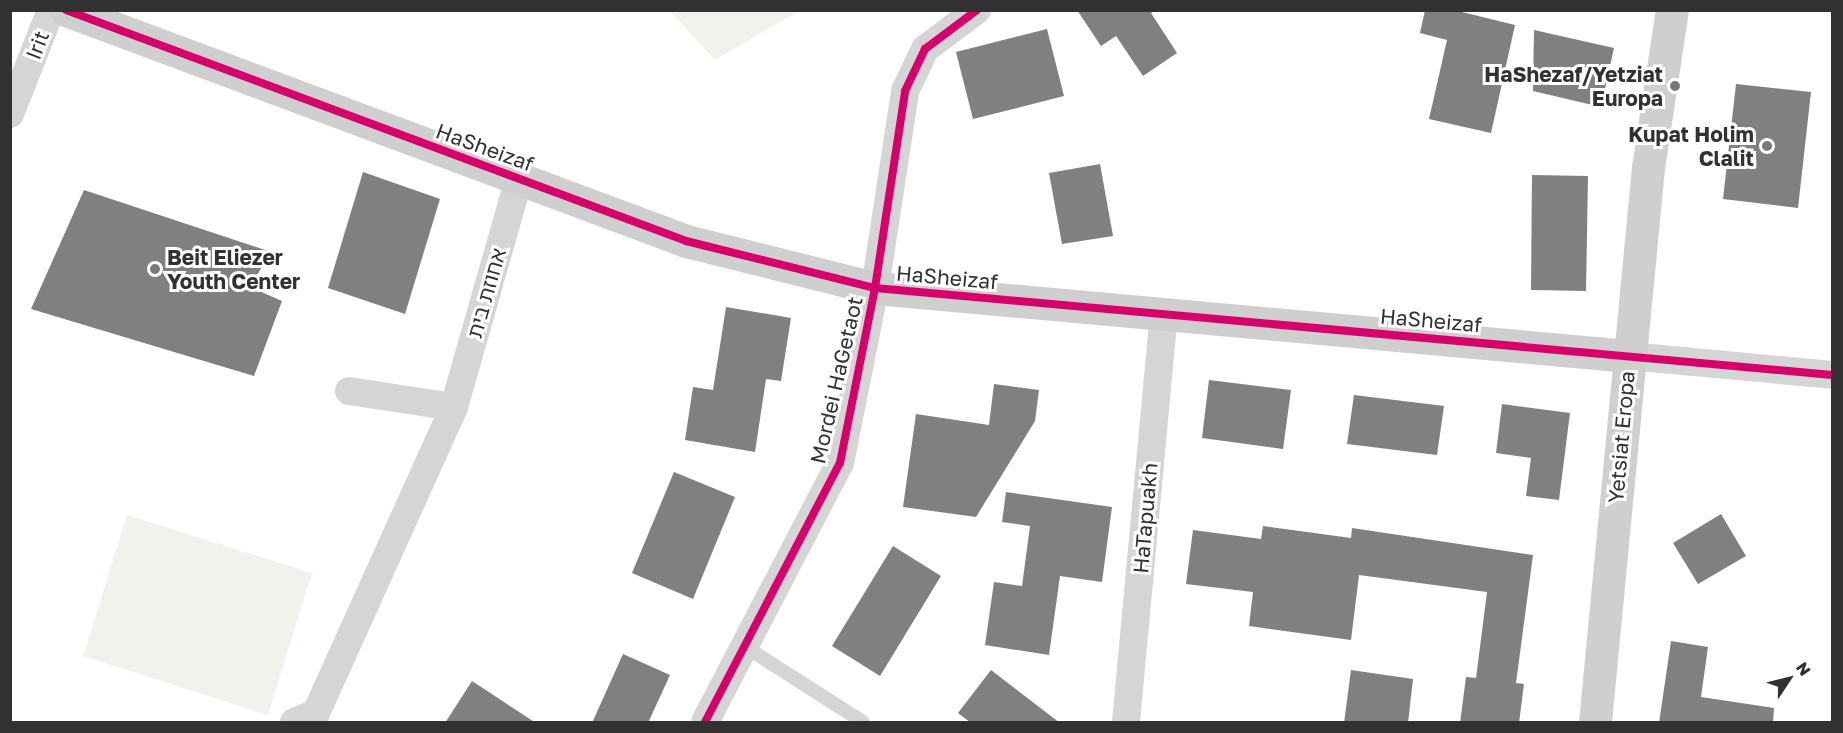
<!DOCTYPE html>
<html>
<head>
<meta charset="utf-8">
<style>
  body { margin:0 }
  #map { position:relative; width:1843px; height:733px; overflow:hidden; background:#fff; font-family:"Golos Text","Noto Sans Hebrew",sans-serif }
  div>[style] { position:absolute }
  .green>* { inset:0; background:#f0f3ec }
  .building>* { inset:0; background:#808080 }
  .lane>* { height:14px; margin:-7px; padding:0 7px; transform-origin:7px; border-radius:7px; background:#d5d5d5 }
  .street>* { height:28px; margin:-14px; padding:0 14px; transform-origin:14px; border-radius:14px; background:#d5d5d5 }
  .secondary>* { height:33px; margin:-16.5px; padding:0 16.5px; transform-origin:16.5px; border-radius:16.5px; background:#cfcfcf }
  .cycleway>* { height:8px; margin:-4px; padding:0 4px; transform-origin:4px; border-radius:4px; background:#d6006c }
  .dots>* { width:16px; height:16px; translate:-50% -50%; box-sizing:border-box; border:3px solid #fff; border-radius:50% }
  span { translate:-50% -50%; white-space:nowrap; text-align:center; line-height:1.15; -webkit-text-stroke:6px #fff; paint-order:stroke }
  .street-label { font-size:21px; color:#313131 }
  .poi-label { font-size:21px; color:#313131; font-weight:700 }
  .right { translate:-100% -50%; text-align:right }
  .left { translate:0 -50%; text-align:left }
  .frame { position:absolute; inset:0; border:12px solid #313131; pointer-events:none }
  .north { position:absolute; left:1759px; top:649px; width:60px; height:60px; -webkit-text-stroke:4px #fff; paint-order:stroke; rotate:55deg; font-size:16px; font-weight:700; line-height:24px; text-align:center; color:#313131 }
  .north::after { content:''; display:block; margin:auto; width:21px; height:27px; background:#313131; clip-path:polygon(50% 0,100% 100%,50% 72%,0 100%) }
</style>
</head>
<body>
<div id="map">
  <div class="green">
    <div style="clip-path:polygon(670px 11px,799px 11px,715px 60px)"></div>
    <div style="clip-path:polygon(127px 515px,312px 573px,268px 715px,83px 656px)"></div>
  </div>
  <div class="building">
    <div style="clip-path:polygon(1077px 10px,1155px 10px,1151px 13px,1177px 53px,1143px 76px,1116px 36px,1101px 46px)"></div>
    <div style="clip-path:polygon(1425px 10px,1454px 10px,1515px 25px,1491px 133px,1429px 119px,1447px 40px,1420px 33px)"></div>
    <div style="clip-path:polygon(1047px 29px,1064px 96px,973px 119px,956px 52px)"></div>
    <div style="clip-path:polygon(1534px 30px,1614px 48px,1601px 107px,1533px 91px)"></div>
    <div style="clip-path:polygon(1736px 84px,1811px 92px,1798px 208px,1723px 199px)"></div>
    <div style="clip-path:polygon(1100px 164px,1113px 236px,1062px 244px,1049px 173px)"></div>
    <div style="clip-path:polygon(363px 172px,440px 199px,405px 314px,328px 288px)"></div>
    <div style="clip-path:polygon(1532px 175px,1588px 176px,1586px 291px,1531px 290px)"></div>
    <div style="clip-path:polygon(84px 190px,271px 252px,250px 287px,282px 301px,254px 376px,31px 309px)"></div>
    <div style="clip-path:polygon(726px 307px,791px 318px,781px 381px,766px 379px,755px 452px,685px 440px,693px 387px,713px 390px)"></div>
    <div style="clip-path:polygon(1209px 380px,1291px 390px,1283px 449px,1202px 438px)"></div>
    <div style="clip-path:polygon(994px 384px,1039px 390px,1035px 421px,976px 517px,903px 507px,916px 414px,989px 425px)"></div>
    <div style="clip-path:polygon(1354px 395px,1444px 406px,1437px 455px,1347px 444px)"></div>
    <div style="clip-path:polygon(1502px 404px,1570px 413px,1559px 500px,1526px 496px,1531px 458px,1496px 453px)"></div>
    <div style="clip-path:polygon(674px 472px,735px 497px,693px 599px,632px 573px)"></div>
    <div style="clip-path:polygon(1006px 492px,1112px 507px,1102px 582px,1060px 576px,1049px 655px,985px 645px,994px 582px,1022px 586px,1030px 526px,1002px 522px)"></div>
    <div style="clip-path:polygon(1721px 514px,1746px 556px,1698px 584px,1673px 543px)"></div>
    <div style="clip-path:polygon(1263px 526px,1351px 538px,1352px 528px,1533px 555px,1516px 683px,1524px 684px,1519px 723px,1460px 723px,1466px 677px,1476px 678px,1487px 592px,1359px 575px,1351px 640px,1249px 626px,1253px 592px,1186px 584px,1193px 530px,1261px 539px)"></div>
    <div style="clip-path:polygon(893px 546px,941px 576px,880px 676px,832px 646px)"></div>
    <div style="clip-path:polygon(1671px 641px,1708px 647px,1701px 697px,1774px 708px,1773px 723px,1659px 723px)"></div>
    <div style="clip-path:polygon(623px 654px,670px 675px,648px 723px,592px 723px)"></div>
    <div style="clip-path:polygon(991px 670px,1060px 723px,971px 723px,958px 713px)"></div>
    <div style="clip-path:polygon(1351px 670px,1413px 679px,1408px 723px,1344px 723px)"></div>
    <div style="clip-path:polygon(472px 681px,536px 723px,445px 723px)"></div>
  </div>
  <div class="lane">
    <div style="left:744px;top:646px;width:141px;rotate:32.6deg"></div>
  </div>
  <div class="street">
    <div style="left:10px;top:114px;width:112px;rotate:-68.5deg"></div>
    <div style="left:1629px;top:356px;width:204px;rotate:5.3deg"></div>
    <div style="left:349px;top:391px;width:106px;rotate:8.7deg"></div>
    <div style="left:294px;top:722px;width:24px;rotate:-22deg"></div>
    <div style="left:316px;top:713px;width:336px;rotate:-65.7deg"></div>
    <div style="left:454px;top:407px;width:237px;rotate:-74.1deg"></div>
    <div style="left:705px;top:722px;width:292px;rotate:-62.5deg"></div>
    <div style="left:840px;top:463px;width:178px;rotate:-78.7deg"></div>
    <div style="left:875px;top:288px;width:199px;rotate:-81.3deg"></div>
    <div style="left:905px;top:91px;width:47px;rotate:-64.5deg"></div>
    <div style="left:925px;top:49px;width:65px;rotate:-36.9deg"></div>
    <div style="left:1126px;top:722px;width:410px;rotate:-84.7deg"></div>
  </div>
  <div class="secondary">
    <div style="left:66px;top:10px;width:662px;rotate:20.43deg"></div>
    <div style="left:686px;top:241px;width:195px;rotate:14deg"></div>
    <div style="left:875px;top:288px;width:757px;rotate:5.15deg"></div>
    <div style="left:1595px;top:722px;width:557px;rotate:-84.54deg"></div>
    <div style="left:1648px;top:168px;width:160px;rotate:-81.4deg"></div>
  </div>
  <div class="cycleway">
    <div style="left:66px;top:10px;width:662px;rotate:20.43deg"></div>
    <div style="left:686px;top:241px;width:195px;rotate:14deg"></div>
    <div style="left:875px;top:288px;width:961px;rotate:5.19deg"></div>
    <div style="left:705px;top:722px;width:292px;rotate:-62.5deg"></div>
    <div style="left:840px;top:463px;width:178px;rotate:-78.7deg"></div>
    <div style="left:875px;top:288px;width:199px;rotate:-81.3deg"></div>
    <div style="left:905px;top:91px;width:47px;rotate:-64.5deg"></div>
    <div style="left:925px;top:49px;width:65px;rotate:-36.9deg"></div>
  </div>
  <div class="dots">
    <div style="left:1675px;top:86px;background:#797979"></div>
    <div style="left:1767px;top:146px;background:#797979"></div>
    <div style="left:155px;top:269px;background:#797979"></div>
  </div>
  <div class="street-label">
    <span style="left:37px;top:45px;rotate:-69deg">Irit</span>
    <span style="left:485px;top:147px;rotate:20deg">HaSheizaf</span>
    <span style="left:947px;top:277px;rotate:5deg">HaSheizaf</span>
    <span style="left:486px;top:293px;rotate:-74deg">אחוזת בית</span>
    <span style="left:1431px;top:320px;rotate:5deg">HaSheizaf</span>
    <span style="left:836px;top:380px;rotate:-77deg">Mordei HaGetaot</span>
    <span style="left:1621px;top:437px;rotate:-85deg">Yetsiat Eropa</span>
    <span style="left:1145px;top:518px;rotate:-85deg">HaTapuakh</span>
  </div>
  <div class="poi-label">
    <span class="right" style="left:1663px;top:86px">HaShezaf/Yetziat<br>Europa</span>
    <span class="right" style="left:1754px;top:146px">Kupat Holim<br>Clalit</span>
    <span class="left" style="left:167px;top:269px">Beit Eliezer<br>Youth Center</span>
  </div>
  <div class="frame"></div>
  <div class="north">N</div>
</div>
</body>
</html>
